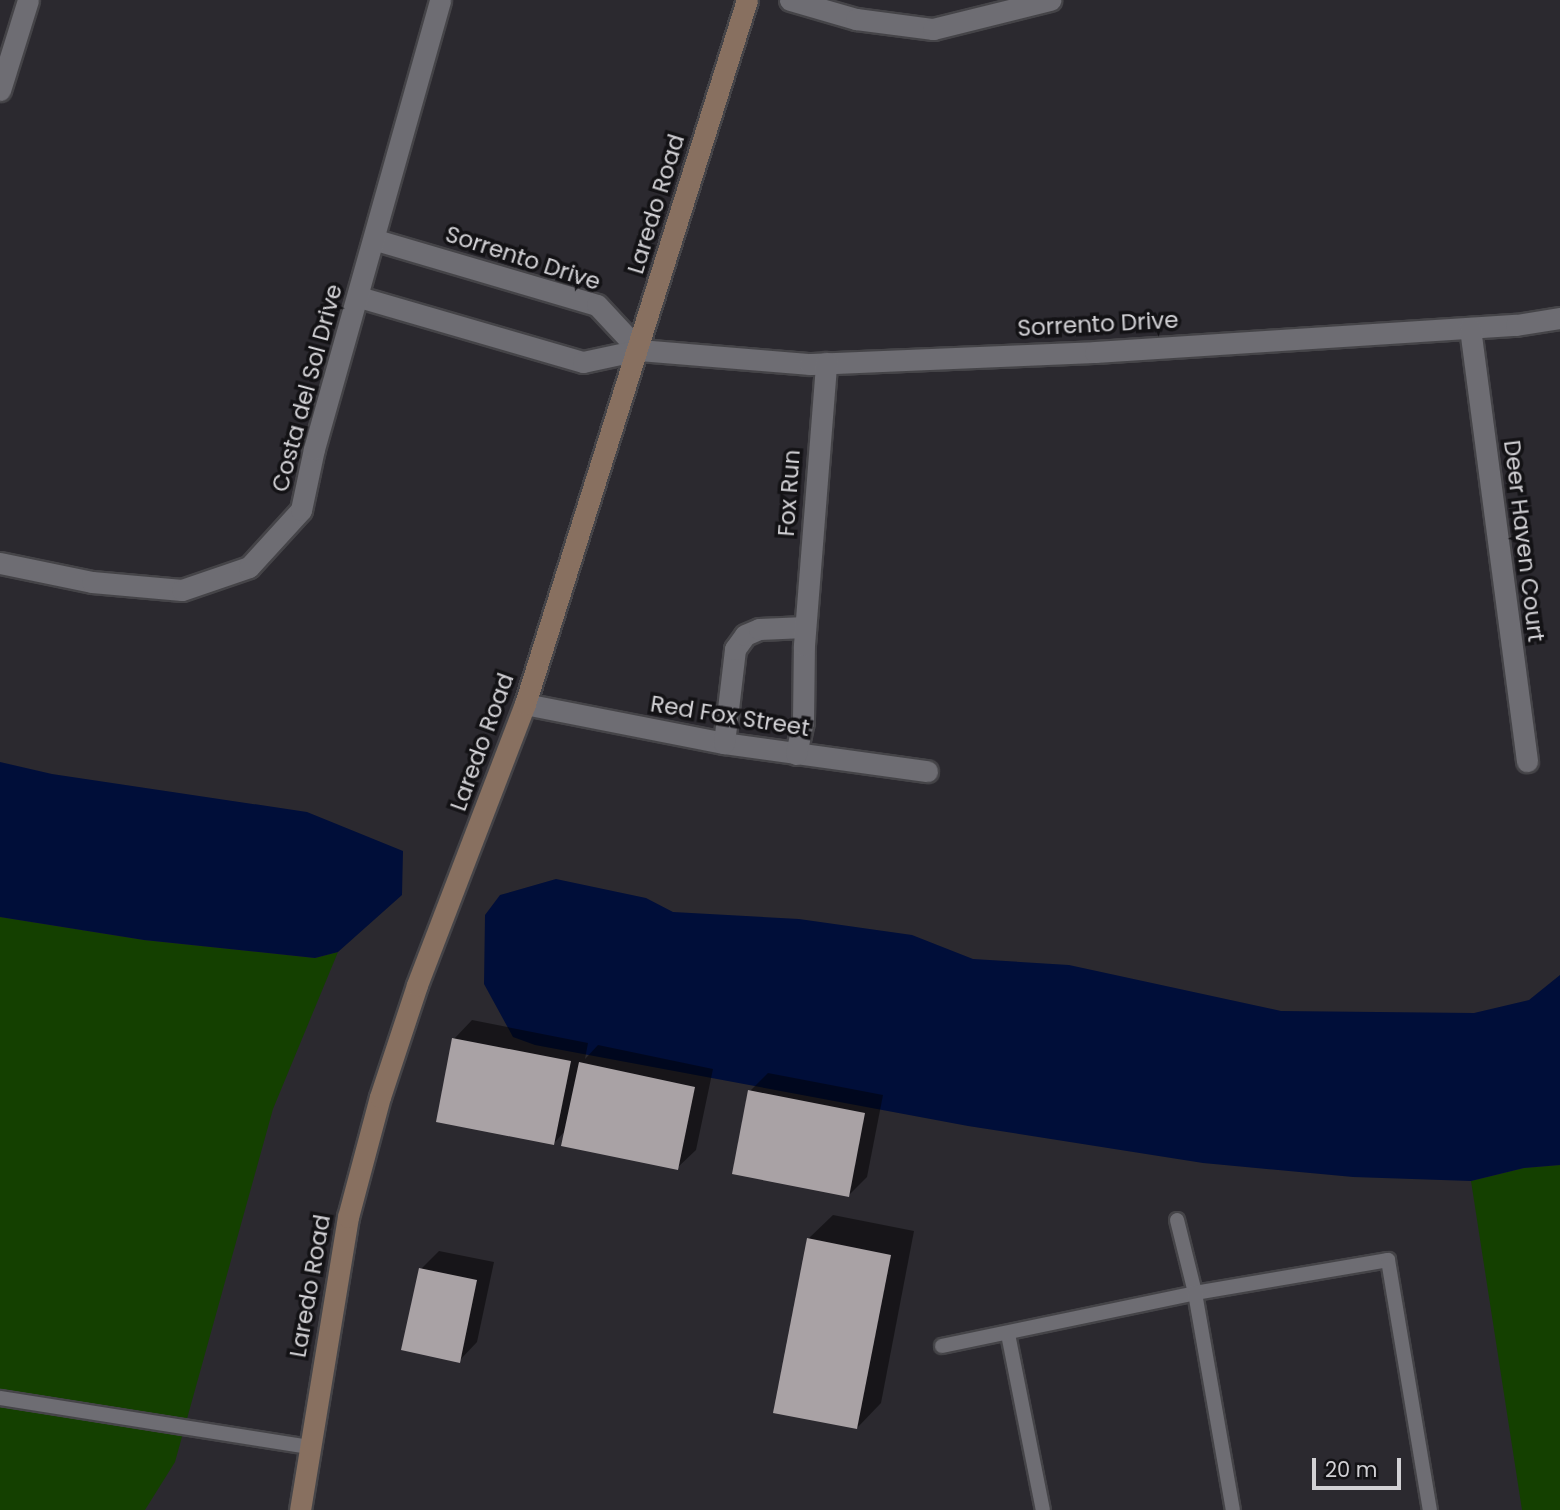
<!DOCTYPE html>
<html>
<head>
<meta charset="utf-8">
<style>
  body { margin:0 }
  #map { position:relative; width:1560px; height:1510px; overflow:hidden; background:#2b292f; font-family:Poppins,sans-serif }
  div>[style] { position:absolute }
  .green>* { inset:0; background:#144000 }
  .water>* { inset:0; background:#000e39 }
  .shadow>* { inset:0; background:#0007 }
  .building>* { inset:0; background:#a9a2a5 }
  .roads { filter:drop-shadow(2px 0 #454448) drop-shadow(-2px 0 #454448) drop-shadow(0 2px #454448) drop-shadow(0 -2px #454448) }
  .lane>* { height:14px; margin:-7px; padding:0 7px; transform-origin:7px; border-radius:7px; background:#6e6d73 }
  .street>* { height:21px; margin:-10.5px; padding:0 10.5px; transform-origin:10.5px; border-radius:10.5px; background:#6e6d73 }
  .secondary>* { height:21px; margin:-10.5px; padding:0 10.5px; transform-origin:10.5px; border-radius:10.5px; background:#887060 }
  span { translate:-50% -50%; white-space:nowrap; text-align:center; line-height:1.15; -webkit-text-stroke:7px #131215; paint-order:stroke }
  .street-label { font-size:23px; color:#d2d1d5 }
  .scale { position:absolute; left:1312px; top:1458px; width:89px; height:32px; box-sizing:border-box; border:4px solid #d2d1d5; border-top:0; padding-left:9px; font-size:21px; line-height:24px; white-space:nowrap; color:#d2d1d5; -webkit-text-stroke:5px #131215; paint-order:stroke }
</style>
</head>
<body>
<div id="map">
  <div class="green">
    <div style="clip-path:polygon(0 917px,144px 940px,315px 958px,338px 952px,273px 1109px,175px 1462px,145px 1510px,0 1510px)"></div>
    <div style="clip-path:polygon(1560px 1165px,1560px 1510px,1522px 1510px,1471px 1181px,1524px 1168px)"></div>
  </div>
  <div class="water">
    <div style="clip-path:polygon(0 762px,52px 774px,307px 812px,403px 851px,402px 895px,338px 952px,315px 958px,144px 940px,0 917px)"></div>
    <div style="clip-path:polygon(556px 879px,646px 898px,673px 912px,799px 919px,912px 935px,973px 959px,1069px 965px,1281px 1011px,1474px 1013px,1529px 1000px,1560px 975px,1560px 1165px,1524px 1168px,1471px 1181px,1353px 1177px,1203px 1163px,968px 1126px,535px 1045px,513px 1037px,484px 984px,485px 915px,500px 895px)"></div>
  </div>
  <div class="shadow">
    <div style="clip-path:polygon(472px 1020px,588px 1043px,585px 1059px,598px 1045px,713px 1069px,696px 1150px,677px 1168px,566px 1130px,554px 1143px,454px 1039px)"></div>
    <div style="clip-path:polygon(768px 1073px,883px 1095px,867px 1177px,849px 1195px,750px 1091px)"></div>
    <div style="clip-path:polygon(833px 1215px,914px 1231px,881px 1403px,857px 1428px,808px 1239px)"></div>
    <div style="clip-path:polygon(439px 1251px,494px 1262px,477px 1342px,459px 1361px,421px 1269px)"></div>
  </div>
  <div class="building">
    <div style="clip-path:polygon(452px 1038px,571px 1061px,554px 1145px,436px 1122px)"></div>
    <div style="clip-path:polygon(579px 1062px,695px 1087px,678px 1170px,561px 1146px)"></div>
    <div style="clip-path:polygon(748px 1090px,865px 1113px,849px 1197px,732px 1174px)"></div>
    <div style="clip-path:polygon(807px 1238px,891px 1255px,857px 1429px,773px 1413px)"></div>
    <div style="clip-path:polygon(419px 1268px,477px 1280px,460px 1363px,401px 1350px)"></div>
  </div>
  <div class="roads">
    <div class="lane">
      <div style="left:1177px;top:1220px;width:75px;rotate:76.1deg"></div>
      <div style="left:1195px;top:1293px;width:196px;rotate:-9.7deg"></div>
      <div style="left:1388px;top:1260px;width:254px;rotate:80.5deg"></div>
      <div style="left:1008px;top:1334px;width:179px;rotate:78.8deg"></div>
      <div style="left:942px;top:1346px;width:258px;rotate:-11.8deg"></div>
      <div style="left:1195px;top:1293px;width:220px;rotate:80.1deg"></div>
      <div style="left:0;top:1398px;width:314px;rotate:9deg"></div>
    </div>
    <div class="street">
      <div style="left:790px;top:0;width:69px;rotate:16.1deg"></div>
      <div style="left:856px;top:19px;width:78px;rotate:7.4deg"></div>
      <div style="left:933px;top:29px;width:121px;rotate:-13.9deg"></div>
      <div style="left:0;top:90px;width:94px;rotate:-72.7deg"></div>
      <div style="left:376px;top:240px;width:230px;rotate:16.4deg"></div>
      <div style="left:597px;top:305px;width:62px;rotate:47deg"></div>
      <div style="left:359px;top:297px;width:233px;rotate:16.2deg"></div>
      <div style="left:583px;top:362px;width:57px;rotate:-12.1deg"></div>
      <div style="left:639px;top:350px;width:172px;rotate:4.7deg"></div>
      <div style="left:810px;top:364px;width:285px;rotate:-2.4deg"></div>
      <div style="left:1095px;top:352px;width:422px;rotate:-3.7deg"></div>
      <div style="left:1516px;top:325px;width:45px;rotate:-9deg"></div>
      <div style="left:1470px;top:328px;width:437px;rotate:82.5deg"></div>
      <div style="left:0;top:563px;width:94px;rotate:11.7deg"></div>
      <div style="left:92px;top:582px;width:90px;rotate:5.1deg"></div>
      <div style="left:182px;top:590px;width:71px;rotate:-18.9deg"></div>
      <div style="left:249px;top:567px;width:77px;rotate:-47.6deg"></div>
      <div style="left:301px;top:510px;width:62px;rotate:-78deg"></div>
      <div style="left:314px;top:449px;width:466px;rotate:-74.3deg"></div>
      <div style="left:525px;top:704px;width:203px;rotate:11.1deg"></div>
      <div style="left:724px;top:743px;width:205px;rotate:7.9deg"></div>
      <div style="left:724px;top:743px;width:95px;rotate:-83.3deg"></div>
      <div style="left:735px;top:649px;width:17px;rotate:-54deg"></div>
      <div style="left:745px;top:635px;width:15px;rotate:-23deg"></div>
      <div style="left:759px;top:629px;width:46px;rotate:-2.5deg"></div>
      <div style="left:796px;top:754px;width:33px;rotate:-78deg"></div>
      <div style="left:803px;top:722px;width:77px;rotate:-89.3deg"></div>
      <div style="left:804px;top:645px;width:283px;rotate:-85.5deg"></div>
    </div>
    <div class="secondary">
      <div style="left:300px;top:1510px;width:297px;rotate:-80.7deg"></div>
      <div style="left:348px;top:1217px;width:124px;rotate:-75.1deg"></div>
      <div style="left:380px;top:1097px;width:118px;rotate:-71.7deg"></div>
      <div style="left:417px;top:985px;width:301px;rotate:-69deg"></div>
      <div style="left:525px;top:704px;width:738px;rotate:-72.5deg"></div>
    </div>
  </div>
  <div class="street-label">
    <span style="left:656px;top:204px;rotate:-73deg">Laredo Road</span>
    <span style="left:523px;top:258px;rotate:18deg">Sorrento Drive</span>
    <span style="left:1098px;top:324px;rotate:-3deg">Sorrento Drive</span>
    <span style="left:307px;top:388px;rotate:-75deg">Costa del Sol Drive</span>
    <span style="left:789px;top:493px;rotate:-86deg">Fox Run</span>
    <span style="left:1524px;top:541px;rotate:83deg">Deer Haven Court</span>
    <span style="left:730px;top:716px;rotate:9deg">Red Fox Street</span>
    <span style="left:482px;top:742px;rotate:-70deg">Laredo Road</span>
    <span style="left:310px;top:1286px;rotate:-80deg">Laredo Road</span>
  </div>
  <div class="scale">20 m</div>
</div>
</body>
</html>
